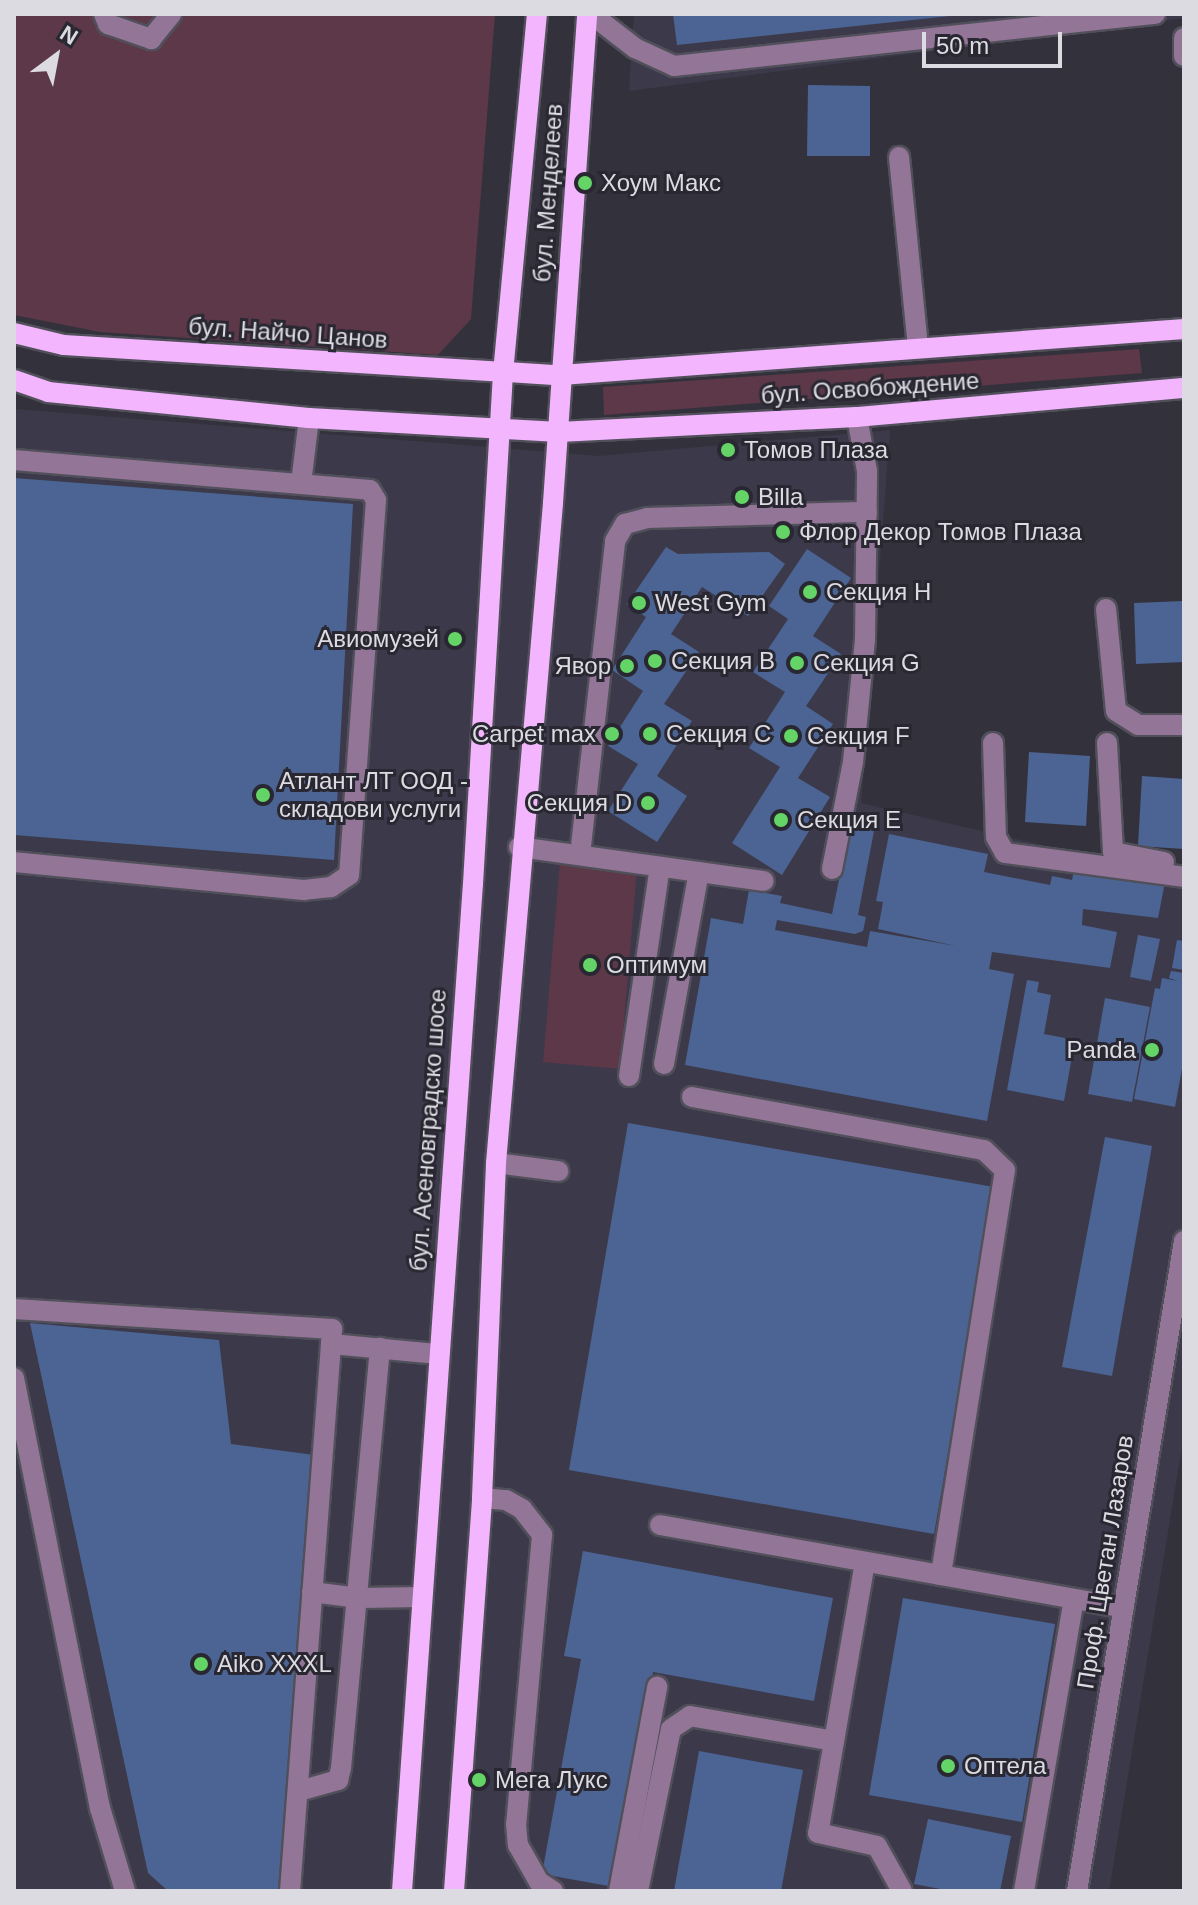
<!DOCTYPE html>
<html>
<head>
<meta charset="utf-8">
<style>
  body { margin:0 }
  #map { position:relative; width:1198px; height:1905px; overflow:hidden; background:#33323c; font-family:Helvetica,sans-serif }
  div>[style] { position:absolute }
  .built>* { inset:0; background:#3c3a4a }
  .green>* { inset:0; background:#5c3848 }
  .building>* { inset:0; background:#4b6493 }
  .roads { filter:drop-shadow(2px 0 #51505a) drop-shadow(-2px 0 #51505a) drop-shadow(0 2px #51505a) drop-shadow(0 -2px #51505a) }
  .minor>* { height:20px; margin:-10px; padding:0 10px; transform-origin:10px; border-radius:10px; background:#937598 }
  .major>* { height:20px; margin:-10px; padding:0 10px; transform-origin:10px; border-radius:10px; background:#f4b5ff }
  .dots>* { width:22px; height:22px; translate:-50% -50%; box-sizing:border-box; border:4px solid #292832; border-radius:50% }
  span { translate:-50% -50%; white-space:nowrap; text-align:center; line-height:1.15; -webkit-text-stroke:6px #292832; paint-order:stroke }
  .poi-label { font-size:24px; color:#dcdbe2 }
  .left { translate:0 -50%; text-align:left }
  .right { translate:-100% -50%; text-align:right }
  .street-label { font-size:24px; color:#dcdbe2 }
  .frame { position:absolute; inset:0; border:16px solid #dcdbe2; pointer-events:none }
  .north { position:absolute; left:16px; top:16px; width:80px; height:80px; -webkit-text-stroke:6px #292832; paint-order:stroke; rotate:32deg; font-size:22px; font-weight:700; line-height:32px; text-align:center; color:#dcdbe2 }
  .north::after { content:''; display:block; margin:auto; width:28px; height:36px; background:#dcdbe2; clip-path:polygon(50% 0,100% 100%,50% 72%,0 100%) }
  .scale { position:absolute; left:922px; top:32px; width:140px; height:36px; box-sizing:border-box; border:4px solid #dcdbe2; border-top:0; padding-left:10px; font-size:24px; line-height:28px; white-space:nowrap; color:#dcdbe2; -webkit-text-stroke:6px #292832; paint-order:stroke }
</style>
</head>
<body>
<div id="map">
  <div class="built">
    <div style="clip-path:polygon(634px 14px,1184px 14px,1184px 18px,629px 91px)"></div>
    <div style="clip-path:polygon(14px 409px,599px 456px,890px 430px,861px 803px,1184px 878px,1184px 1434px,1109px 1891px,14px 1891px)"></div>
  </div>
  <div class="green">
    <div style="clip-path:polygon(14px 14px,495px 14px,471px 319px,438px 355px,100px 332px,14px 315px)"></div>
    <div style="clip-path:polygon(1139px 349px,1142px 373px,604px 415px,603px 387px)"></div>
    <div style="clip-path:polygon(560px 862px,637px 869px,620px 1069px,543px 1062px)"></div>
  </div>
  <div class="building">
    <div style="clip-path:polygon(673px 14px,950px 14px,950px 16px,677px 45px)"></div>
    <div style="clip-path:polygon(808px 85px,870px 86px,870px 156px,807px 156px)"></div>
    <div style="clip-path:polygon(14px 478px,353px 504px,334px 860px,14px 835px)"></div>
    <div style="clip-path:polygon(666px 547px,678px 554px,769px 552px,785px 564px,748px 616px,702px 587px,671px 634px,699px 652px,664px 704px,692px 721px,657px 776px,687px 796px,657px 842px,608px 811px,638px 764px,608px 746px,643px 691px,612px 670px,646px 617px,627px 604px)"></div>
    <div style="clip-path:polygon(807px 549px,851px 578px,813px 636px,841px 654px,806px 706px,833px 724px,798px 778px,830px 797px,782px 875px,732px 843px,780px 767px,749px 748px,785px 692px,753px 672px,788px 619px,769px 606px)"></div>
    <div style="clip-path:polygon(1184px 601px,1184px 662px,1136px 664px,1134px 603px)"></div>
    <div style="clip-path:polygon(1029px 752px,1090px 756px,1086px 826px,1025px 822px)"></div>
    <div style="clip-path:polygon(1142px 776px,1184px 779px,1184px 849px,1138px 846px)"></div>
    <div style="clip-path:polygon(850px 826px,874px 831px,858px 915px,866px 917px,863px 931px,855px 934px,777px 920px,775px 930px,867px 947px,870px 931px,956px 946px,878px 929px,883px 902px,876px 901px,889px 834px,988px 854px,984px 872px,1050px 885px,1052px 876px,1072px 880px,1075px 865px,1165px 882px,1158px 918px,1083px 909px,1082px 925px,1117px 932px,1110px 968px,992px 952px,989px 969px,1014px 974px,987px 1121px,685px 1065px,711px 918px,743px 924px,749px 890px,782px 896px,780px 903px,832px 914px)"></div>
    <div style="clip-path:polygon(1138px 935px,1160px 939px,1151px 981px,1130px 977px)"></div>
    <div style="clip-path:polygon(1177px 940px,1184px 941px,1184px 970px,1172px 968px)"></div>
    <div style="clip-path:polygon(1171px 971px,1184px 973px,1184px 1058px,1175px 1107px,1134px 1099px,1155px 988px,1160px 989px,1162px 978px,1178px 981px,1169px 978px)"></div>
    <div style="clip-path:polygon(1027px 980px,1039px 982px,1037px 992px,1051px 995px,1044px 1034px,1075px 1040px,1064px 1101px,1007px 1090px)"></div>
    <div style="clip-path:polygon(1105px 998px,1150px 1007px,1132px 1102px,1088px 1094px)"></div>
    <div style="clip-path:polygon(628px 1123px,994px 1187px,934px 1534px,569px 1470px)"></div>
    <div style="clip-path:polygon(1105px 1137px,1152px 1146px,1112px 1376px,1062px 1367px)"></div>
    <div style="clip-path:polygon(30px 1323px,219px 1340px,231px 1444px,314px 1455px,281px 1891px,168px 1891px,148px 1873px)"></div>
    <div style="clip-path:polygon(583px 1551px,833px 1598px,814px 1701px,653px 1672px,614px 1887px,542px 1874px,581px 1659px,564px 1656px)"></div>
    <div style="clip-path:polygon(903px 1598px,1055px 1624px,1022px 1822px,869px 1795px)"></div>
    <div style="clip-path:polygon(699px 1751px,803px 1770px,781px 1891px,674px 1891px)"></div>
    <div style="clip-path:polygon(928px 1819px,1011px 1836px,1000px 1891px,951px 1891px,914px 1884px)"></div>
  </div>
  <div class="roads">
    <div class="minor">
      <div style="left:104px;top:14px;width:11px;rotate:68deg"></div>
      <div style="left:108px;top:24px;width:46px;rotate:19.2deg"></div>
      <div style="left:151px;top:39px;width:32px;rotate:-51deg"></div>
      <div style="left:591px;top:14px;width:56px;rotate:37.7deg"></div>
      <div style="left:635px;top:48px;width:43px;rotate:24.8deg"></div>
      <div style="left:674px;top:66px;width:484px;rotate:-6.2deg"></div>
      <div style="left:1184px;top:38px;width:18px;rotate:90deg"></div>
      <div style="left:899px;top:157px;width:192px;rotate:84.3deg"></div>
      <div style="left:14px;top:460px;width:357px;rotate:4.8deg"></div>
      <div style="left:370px;top:490px;width:12px;rotate:59deg"></div>
      <div style="left:376px;top:500px;width:376px;rotate:94.1deg"></div>
      <div style="left:349px;top:875px;width:22px;rotate:146deg"></div>
      <div style="left:331px;top:887px;width:27px;rotate:174deg"></div>
      <div style="left:304px;top:890px;width:291px;rotate:-174.5deg"></div>
      <div style="left:301px;top:484px;width:66px;rotate:-83.1deg"></div>
      <div style="left:1106px;top:609px;width:102px;rotate:84.4deg"></div>
      <div style="left:1116px;top:711px;width:26px;rotate:32deg"></div>
      <div style="left:1138px;top:725px;width:46px"></div>
      <div style="left:993px;top:743px;width:94px;rotate:88.2deg"></div>
      <div style="left:996px;top:837px;width:18px;rotate:61deg"></div>
      <div style="left:1005px;top:853px;width:181px;rotate:7.6deg"></div>
      <div style="left:1107px;top:743px;width:109px;rotate:86.8deg"></div>
      <div style="left:1113px;top:852px;width:52px;rotate:11.1deg"></div>
      <div style="left:519px;top:847px;width:247px;rotate:7.9deg"></div>
      <div style="left:580px;top:855px;width:316px;rotate:-83.6deg"></div>
      <div style="left:615px;top:541px;width:20px;rotate:-60deg"></div>
      <div style="left:625px;top:524px;width:23px;rotate:-15deg"></div>
      <div style="left:647px;top:518px;width:220px;rotate:-1.6deg"></div>
      <div style="left:832px;top:869px;width:109px;rotate:-78.9deg"></div>
      <div style="left:853px;top:762px;width:123px;rotate:-84.4deg"></div>
      <div style="left:865px;top:640px;width:169px;rotate:-89.3deg"></div>
      <div style="left:867px;top:471px;width:55px;rotate:-100.5deg"></div>
      <div style="left:664px;top:1064px;width:195px;rotate:-79.7deg"></div>
      <div style="left:629px;top:1076px;width:211px;rotate:-81.6deg"></div>
      <div style="left:692px;top:1097px;width:297px;rotate:10.3deg"></div>
      <div style="left:984px;top:1150px;width:29px;rotate:44deg"></div>
      <div style="left:1005px;top:1170px;width:410px;rotate:99deg"></div>
      <div style="left:496px;top:1163px;width:63px;rotate:7.4deg"></div>
      <div style="left:14px;top:1309px;width:319px;rotate:3.6deg"></div>
      <div style="left:332px;top:1329px;width:15px;rotate:94deg"></div>
      <div style="left:14px;top:1378px;width:439px;rotate:78.7deg"></div>
      <div style="left:100px;top:1808px;width:87px;rotate:73.2deg"></div>
      <div style="left:482px;top:1498px;width:24px;rotate:5deg"></div>
      <div style="left:506px;top:1500px;width:18px;rotate:29deg"></div>
      <div style="left:522px;top:1509px;width:33px;rotate:52deg"></div>
      <div style="left:542px;top:1535px;width:290px;rotate:95.1deg"></div>
      <div style="left:516px;top:1824px;width:21px;rotate:85deg"></div>
      <div style="left:518px;top:1845px;width:43px;rotate:60.4deg"></div>
      <div style="left:539px;top:1882px;width:17px;rotate:33deg"></div>
      <div style="left:660px;top:1525px;width:471px;rotate:10.1deg"></div>
      <div style="left:865px;top:1562px;width:275px;rotate:99.8deg"></div>
      <div style="left:818px;top:1833px;width:60px;rotate:12.4deg"></div>
      <div style="left:877px;top:1846px;width:51px;rotate:60.9deg"></div>
      <div style="left:312px;top:1592px;width:47px;rotate:7.3deg"></div>
      <div style="left:359px;top:1598px;width:62px;rotate:-0.9deg"></div>
      <div style="left:299px;top:1791px;width:41px;rotate:-15.8deg"></div>
      <div style="left:338px;top:1780px;width:12px;rotate:-76deg"></div>
      <div style="left:341px;top:1768px;width:422px;rotate:-84.7deg"></div>
      <div style="left:290px;top:1891px;width:549px;rotate:-85.71deg"></div>
      <div style="left:331px;top:1344px;width:106px;rotate:5.4deg"></div>
      <div style="left:619px;top:1891px;width:208px;rotate:-79.4deg"></div>
      <div style="left:638px;top:1891px;width:165px;rotate:-78.5deg"></div>
      <div style="left:671px;top:1729px;width:23px;rotate:-34deg"></div>
      <div style="left:690px;top:1716px;width:146px;rotate:9.8deg"></div>
      <div style="left:1024px;top:1891px;width:296px;rotate:-80.3deg"></div>
      <div style="left:1077px;top:1891px;width:659px;rotate:-80.65deg"></div>
    </div>
    <div class="major">
      <div style="left:14px;top:333px;width:51px;rotate:13.5deg"></div>
      <div style="left:64px;top:345px;width:498px;rotate:3.5deg"></div>
      <div style="left:561px;top:375px;width:625px;rotate:-4.22deg"></div>
      <div style="left:14px;top:380px;width:36px;rotate:19deg"></div>
      <div style="left:48px;top:392px;width:262px;rotate:5.7deg"></div>
      <div style="left:309px;top:418px;width:250px;rotate:3.2deg"></div>
      <div style="left:559px;top:432px;width:298px;rotate:-2.9deg"></div>
      <div style="left:857px;top:417px;width:328px;rotate:-5.1deg"></div>
      <div style="left:402px;top:1891px;width:1009px;rotate:-85.97deg"></div>
      <div style="left:473px;top:884px;width:512px;rotate:-86.64deg"></div>
      <div style="left:503px;top:373px;width:361px;rotate:-84.6deg"></div>
      <div style="left:454px;top:1891px;width:394px;rotate:-85.9deg"></div>
      <div style="left:482px;top:1498px;width:335px;rotate:-87.6deg"></div>
      <div style="left:496px;top:1163px;width:662px;rotate:-85.06deg"></div>
      <div style="left:553px;top:503px;width:490px;rotate:-86deg"></div>
    </div>
  </div>
  <div class="dots">
    <div style="left:585px;top:183px;background:#65d467"></div>
    <div style="left:728px;top:450px;background:#65d467"></div>
    <div style="left:742px;top:497px;background:#65d467"></div>
    <div style="left:783px;top:532px;background:#65d467"></div>
    <div style="left:810px;top:592px;background:#65d467"></div>
    <div style="left:639px;top:603px;background:#65d467"></div>
    <div style="left:455px;top:639px;background:#65d467"></div>
    <div style="left:655px;top:661px;background:#65d467"></div>
    <div style="left:797px;top:663px;background:#65d467"></div>
    <div style="left:627px;top:666px;background:#65d467"></div>
    <div style="left:612px;top:734px;background:#65d467"></div>
    <div style="left:650px;top:734px;background:#65d467"></div>
    <div style="left:791px;top:736px;background:#65d467"></div>
    <div style="left:263px;top:795px;background:#65d467"></div>
    <div style="left:648px;top:803px;background:#65d467"></div>
    <div style="left:781px;top:820px;background:#65d467"></div>
    <div style="left:590px;top:965px;background:#65d467"></div>
    <div style="left:1152px;top:1050px;background:#65d467"></div>
    <div style="left:201px;top:1664px;background:#65d467"></div>
    <div style="left:948px;top:1766px;background:#65d467"></div>
    <div style="left:479px;top:1780px;background:#65d467"></div>
  </div>
  <div class="poi-label">
    <span class="left" style="left:601px;top:183px">Хоум Макс</span>
    <span class="left" style="left:744px;top:450px">Томов Плаза</span>
    <span class="left" style="left:758px;top:497px">Billa</span>
    <span class="left" style="left:799px;top:532px">Флор Декор Томов Плаза</span>
    <span class="left" style="left:826px;top:592px">Секция H</span>
    <span class="left" style="left:655px;top:603px">West Gym</span>
    <span class="right" style="left:439px;top:639px">Авиомузей</span>
    <span class="left" style="left:671px;top:661px">Секция B</span>
    <span class="left" style="left:813px;top:663px">Секция G</span>
    <span class="right" style="left:611px;top:666px">Явор</span>
    <span class="right" style="left:596px;top:734px">Carpet max</span>
    <span class="left" style="left:666px;top:734px">Секция C</span>
    <span class="left" style="left:807px;top:736px">Секция F</span>
    <span class="left" style="left:279px;top:795px">Атлант ЛТ ООД -<br>складови услуги</span>
    <span class="right" style="left:632px;top:803px">Секция D</span>
    <span class="left" style="left:797px;top:820px">Секция E</span>
    <span class="left" style="left:606px;top:965px">Оптимум</span>
    <span class="right" style="left:1136px;top:1050px">Panda</span>
    <span class="left" style="left:217px;top:1664px">Aiko XXXL</span>
    <span class="left" style="left:964px;top:1766px">Оптела</span>
    <span class="left" style="left:495px;top:1780px">Мега Лукс</span>
  </div>
  <div class="street-label">
    <span style="left:548px;top:193px;rotate:-86deg">бул. Менделеев</span>
    <span style="left:288px;top:333px;rotate:4deg">бул. Найчо Цанов</span>
    <span style="left:870px;top:388px;rotate:-4deg">бул. Освобождение</span>
    <span style="left:428px;top:1130px;rotate:-86deg">бул. Асеновградско шосе</span>
    <span style="left:1105px;top:1562px;rotate:-81deg">Проф. Цветан Лазаров</span>
  </div>
  <div class="frame"></div>
  <div class="north">N</div>
  <div class="scale">50 m</div>
</div>
</body>
</html>
